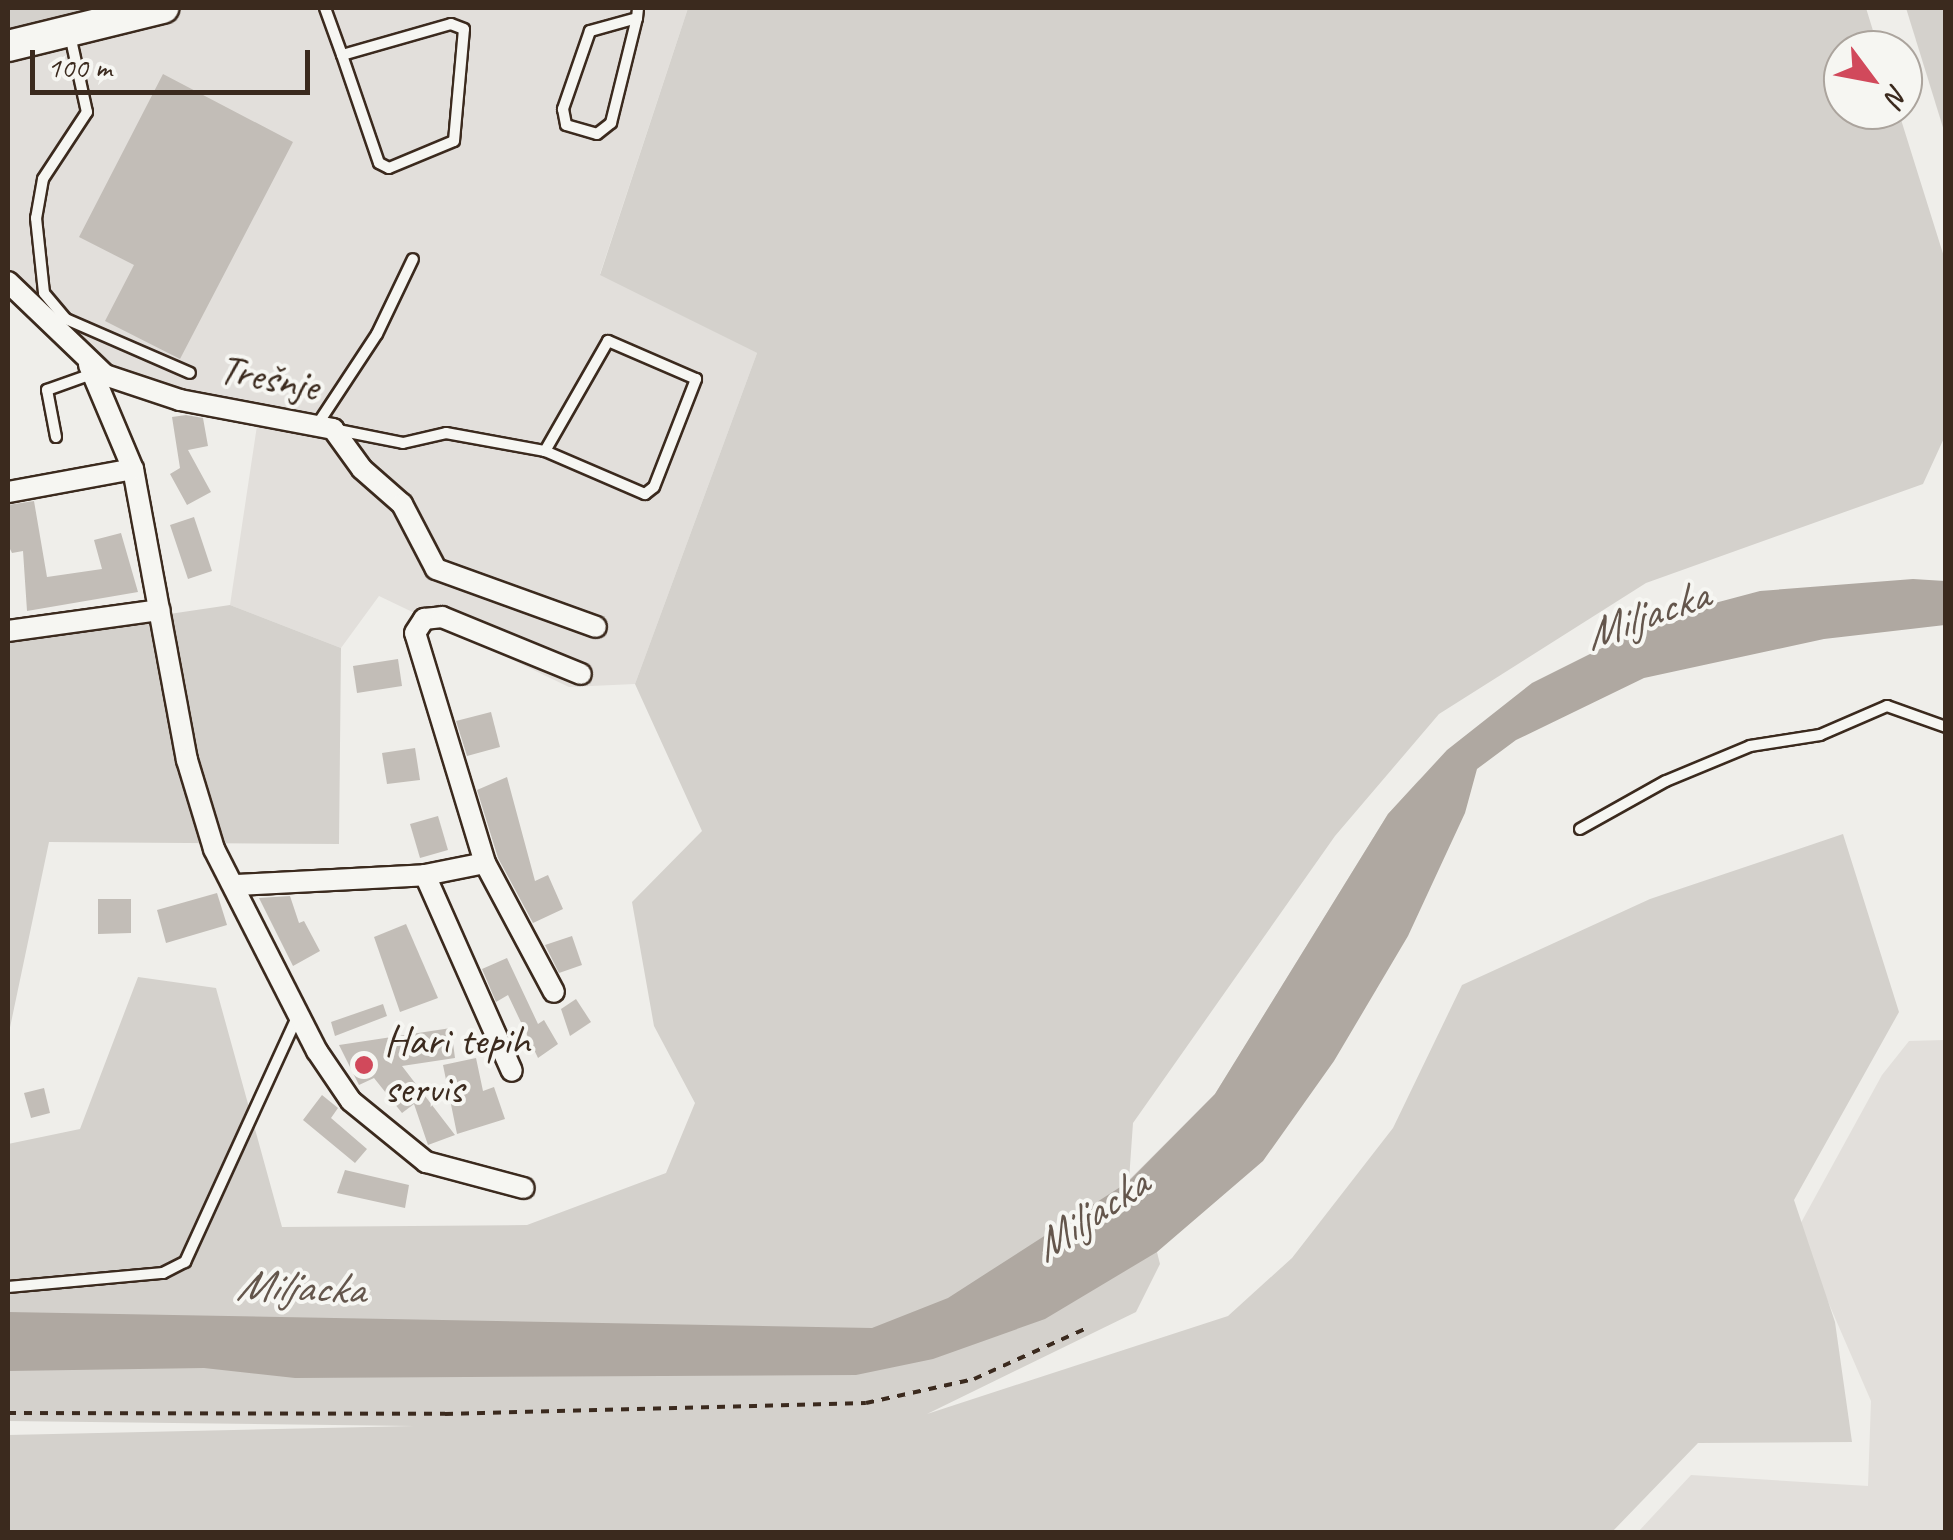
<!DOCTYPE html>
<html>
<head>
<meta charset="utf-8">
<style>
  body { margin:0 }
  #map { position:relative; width:1953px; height:1540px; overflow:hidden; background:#efeeea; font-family:Caveat,sans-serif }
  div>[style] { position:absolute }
  .built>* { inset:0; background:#e2dfdb }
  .green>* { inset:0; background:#d4d1cc }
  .water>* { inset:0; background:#afa8a1 }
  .building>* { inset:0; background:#c2bdb7 }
  .path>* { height:4px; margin-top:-2px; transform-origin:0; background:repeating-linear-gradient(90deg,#3b2a1e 0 8px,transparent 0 16px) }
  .roads { filter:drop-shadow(2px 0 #3b2a1e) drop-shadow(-2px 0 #3b2a1e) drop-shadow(0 2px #3b2a1e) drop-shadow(0 -2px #3b2a1e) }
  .service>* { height:10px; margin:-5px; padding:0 5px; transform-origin:5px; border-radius:5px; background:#f6f6f2 }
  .minor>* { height:20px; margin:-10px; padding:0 10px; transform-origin:10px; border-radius:10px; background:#f6f6f2 }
  .secondary>* { height:30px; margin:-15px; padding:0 15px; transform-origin:15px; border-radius:15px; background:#f6f6f2 }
  .dots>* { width:28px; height:28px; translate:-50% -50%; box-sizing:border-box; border:5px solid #f6f6f2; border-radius:50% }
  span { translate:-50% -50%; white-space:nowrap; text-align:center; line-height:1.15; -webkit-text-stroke:8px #f6f6f2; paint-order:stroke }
  .street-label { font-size:42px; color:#3b2a1e }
  .poi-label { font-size:42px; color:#3b2a1e }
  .left { translate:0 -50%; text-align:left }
  .water-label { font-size:45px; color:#64564c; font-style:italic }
  .frame { position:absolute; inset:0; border:10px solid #3b2a1e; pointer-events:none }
  .north { position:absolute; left:1823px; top:30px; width:100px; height:100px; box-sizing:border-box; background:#f6f6f2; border:2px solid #aba49d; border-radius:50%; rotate:122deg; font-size:28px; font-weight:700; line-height:40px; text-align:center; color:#3b2a1e }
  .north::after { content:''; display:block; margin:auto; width:35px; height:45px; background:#d1495b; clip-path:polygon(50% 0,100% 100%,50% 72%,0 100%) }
  .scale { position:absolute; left:30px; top:50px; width:280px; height:45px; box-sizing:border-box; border:5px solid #3b2a1e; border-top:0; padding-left:12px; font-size:30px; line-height:35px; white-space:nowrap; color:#3b2a1e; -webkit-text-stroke:8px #f6f6f2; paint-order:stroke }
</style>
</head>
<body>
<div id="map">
  <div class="built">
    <div style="clip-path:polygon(106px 8px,688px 8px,600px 274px,757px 353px,635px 684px,569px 687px,379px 596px,341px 648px,230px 605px,258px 419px,92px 377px,8px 292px,8px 29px,39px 28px)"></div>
    <div style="clip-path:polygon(1945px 1040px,1945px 1532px,1638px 1532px,1691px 1475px,1868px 1486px,1871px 1401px,1797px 1230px,1882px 1075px,1909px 1041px)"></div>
  </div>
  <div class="green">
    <div style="clip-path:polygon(8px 8px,106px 8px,39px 28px,8px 29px)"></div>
    <div style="clip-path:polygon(688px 8px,1866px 8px,1879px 50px,1843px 50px,1843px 110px,1898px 110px,1945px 260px,1945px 436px,1923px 484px,1646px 583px,1439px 714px,1335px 836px,1133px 1123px,1129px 1180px,1215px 1094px,1388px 814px,1420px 779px,1147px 1213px,1160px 1264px,1136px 1312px,927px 1414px,1228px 1316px,1292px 1258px,1393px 1128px,1462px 985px,1650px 899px,1843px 834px,1899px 1012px,1794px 1200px,1835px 1322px,1852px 1442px,1698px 1443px,1612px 1532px,8px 1532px,8px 1435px,414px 1426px,8px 1421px,8px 1144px,80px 1129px,138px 977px,216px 988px,282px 1227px,527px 1225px,666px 1173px,695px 1103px,654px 1026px,632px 902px,702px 831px,635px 684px,757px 353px,600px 275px)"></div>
    <div style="clip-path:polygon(1906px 8px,1945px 8px,1945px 134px)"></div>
    <div style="clip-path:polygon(230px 605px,341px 648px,339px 844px,49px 842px,8px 1037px,8px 638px)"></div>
  </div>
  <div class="water">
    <div style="clip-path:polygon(1913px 579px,1945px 581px,1945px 625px,1824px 639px,1644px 678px,1516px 740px,1477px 769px,1465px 813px,1408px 936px,1334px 1061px,1263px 1161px,1157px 1252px,1045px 1319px,933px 1359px,856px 1375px,295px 1378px,204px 1368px,8px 1371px,8px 1312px,872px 1328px,948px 1298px,1128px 1182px,1215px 1094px,1388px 814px,1447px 750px,1532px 683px,1666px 616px,1760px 591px)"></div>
  </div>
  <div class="building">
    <div style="clip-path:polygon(163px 74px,293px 142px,180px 359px,105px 321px,134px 265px,79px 237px)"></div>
    <div style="clip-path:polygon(186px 415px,203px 418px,208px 446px,188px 450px,211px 492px,187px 505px,170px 474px,180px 468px,172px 417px)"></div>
    <div style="clip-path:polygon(34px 501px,47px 577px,102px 569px,94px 540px,121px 533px,138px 592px,27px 611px,23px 551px,12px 553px,8px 545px,8px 505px)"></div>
    <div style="clip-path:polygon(194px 517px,212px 571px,188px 579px,170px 525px)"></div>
    <div style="clip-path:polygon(398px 659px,402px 686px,357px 693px,353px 666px)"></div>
    <div style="clip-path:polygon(491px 712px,500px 747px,467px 756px,456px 721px)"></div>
    <div style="clip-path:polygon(415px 748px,420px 780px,387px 784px,382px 753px)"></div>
    <div style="clip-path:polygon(507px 777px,535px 881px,548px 875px,563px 909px,533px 923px,498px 858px,477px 790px)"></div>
    <div style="clip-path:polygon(438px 816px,448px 850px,420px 858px,410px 824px)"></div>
    <div style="clip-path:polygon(217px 893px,227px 925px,166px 943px,157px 910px)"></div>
    <div style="clip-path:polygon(290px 896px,299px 923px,304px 921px,320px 951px,293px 966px,259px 898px)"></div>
    <div style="clip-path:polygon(98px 899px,131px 899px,131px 933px,98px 934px)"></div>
    <div style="clip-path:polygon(406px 924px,438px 998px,400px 1012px,374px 937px)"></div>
    <div style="clip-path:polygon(572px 936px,582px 965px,559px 973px,545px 945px)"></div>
    <div style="clip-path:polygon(507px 958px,538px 1024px,544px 1020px,558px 1044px,538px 1058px,508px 995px,496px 1002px,482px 969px)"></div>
    <div style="clip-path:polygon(576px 999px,591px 1022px,570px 1036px,561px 1009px)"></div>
    <div style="clip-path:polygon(383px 1004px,387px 1016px,335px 1036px,331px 1022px)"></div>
    <div style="clip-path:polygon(451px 1028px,455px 1058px,402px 1066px,455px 1135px,428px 1145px,414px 1104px,402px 1113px,374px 1078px,359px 1085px,339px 1045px)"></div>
    <div style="clip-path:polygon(476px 1058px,483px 1091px,494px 1087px,505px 1119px,457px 1134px,443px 1065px)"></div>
    <div style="clip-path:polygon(44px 1088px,50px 1113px,31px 1118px,24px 1093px)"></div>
    <div style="clip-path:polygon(322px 1095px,338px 1108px,331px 1118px,367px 1149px,355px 1163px,303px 1120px)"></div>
    <div style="clip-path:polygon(345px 1170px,409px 1185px,405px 1208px,337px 1193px)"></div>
  </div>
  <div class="path">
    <div style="left:8px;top:1413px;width:437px;rotate:0.1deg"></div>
    <div style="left:445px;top:1414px;width:421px;rotate:-1.5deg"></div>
    <div style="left:866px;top:1403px;width:111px;rotate:-12.5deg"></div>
    <div style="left:974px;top:1379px;width:124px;rotate:-24.3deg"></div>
  </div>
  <div class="roads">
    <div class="service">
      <div style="left:325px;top:8px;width:50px;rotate:70.1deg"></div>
      <div style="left:342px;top:55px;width:114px;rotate:71.1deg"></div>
      <div style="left:379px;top:163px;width:11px;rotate:27deg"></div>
      <div style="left:389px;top:168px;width:70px;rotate:-22.6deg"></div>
      <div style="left:454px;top:141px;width:112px;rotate:-84.9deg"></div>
      <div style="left:464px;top:29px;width:14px;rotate:-159deg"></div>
      <div style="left:451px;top:24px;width:113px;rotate:164.1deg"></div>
      <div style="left:637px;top:18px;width:49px;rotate:164.5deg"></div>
      <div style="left:590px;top:31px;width:83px;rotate:109.1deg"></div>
      <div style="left:563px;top:109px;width:16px;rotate:79deg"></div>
      <div style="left:566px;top:125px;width:32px;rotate:16deg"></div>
      <div style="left:597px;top:134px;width:18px;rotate:-38deg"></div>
      <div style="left:611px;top:123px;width:108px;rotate:-76.1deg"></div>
      <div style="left:637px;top:18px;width:10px;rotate:-84deg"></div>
      <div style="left:70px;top:35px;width:79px;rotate:77.6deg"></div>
      <div style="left:87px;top:112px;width:80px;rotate:123.3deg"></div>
      <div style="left:43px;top:179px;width:40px;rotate:100deg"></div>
      <div style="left:36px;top:218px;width:75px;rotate:83.9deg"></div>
      <div style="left:44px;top:293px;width:34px;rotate:50deg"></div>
      <div style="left:66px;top:319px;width:135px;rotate:23.5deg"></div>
      <div style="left:319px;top:422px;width:105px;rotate:-56.6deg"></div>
      <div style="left:377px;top:334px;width:83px;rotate:-64.4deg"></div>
      <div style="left:338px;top:430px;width:66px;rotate:11.3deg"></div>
      <div style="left:403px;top:443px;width:44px;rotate:-13.1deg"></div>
      <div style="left:446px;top:433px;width:101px;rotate:10.3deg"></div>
      <div style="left:545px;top:451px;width:109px;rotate:23.3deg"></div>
      <div style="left:645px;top:494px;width:11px;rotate:-38deg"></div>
      <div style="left:654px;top:487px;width:116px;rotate:-68.7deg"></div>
      <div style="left:696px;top:379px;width:96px;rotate:-156.6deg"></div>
      <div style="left:608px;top:341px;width:127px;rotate:119.8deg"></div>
      <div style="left:56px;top:437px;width:48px;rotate:-100.8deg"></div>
      <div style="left:47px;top:390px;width:48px;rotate:-19.6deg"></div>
      <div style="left:1580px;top:829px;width:98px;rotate:-29.2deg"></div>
      <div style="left:1666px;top:781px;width:91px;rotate:-22.6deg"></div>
      <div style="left:1750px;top:746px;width:71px;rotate:-8.9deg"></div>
      <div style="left:1820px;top:735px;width:73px;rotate:-23.4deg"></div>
      <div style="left:1887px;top:706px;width:63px;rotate:19.6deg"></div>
      <div style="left:8px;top:1287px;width:156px;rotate:-5.2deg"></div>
      <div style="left:163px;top:1273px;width:25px;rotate:-27deg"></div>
      <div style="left:185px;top:1262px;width:272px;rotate:-65.4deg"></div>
    </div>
    <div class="minor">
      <div style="left:8px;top:282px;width:134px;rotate:43.8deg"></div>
      <div style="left:105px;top:375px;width:79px;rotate:18.4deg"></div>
      <div style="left:180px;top:400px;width:156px;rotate:10.7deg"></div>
      <div style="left:333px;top:429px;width:49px;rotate:54.1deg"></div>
      <div style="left:362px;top:469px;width:53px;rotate:41.2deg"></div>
      <div style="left:402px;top:504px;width:73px;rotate:62.4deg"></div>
      <div style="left:436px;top:569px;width:170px;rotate:19.9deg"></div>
      <div style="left:89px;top:365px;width:113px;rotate:67.1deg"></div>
      <div style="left:133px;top:469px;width:296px;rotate:79.5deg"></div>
      <div style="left:187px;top:760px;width:93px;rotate:73.1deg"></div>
      <div style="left:214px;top:849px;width:227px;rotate:63deg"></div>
      <div style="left:317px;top:1051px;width:60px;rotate:55.8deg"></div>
      <div style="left:351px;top:1101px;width:97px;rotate:39.1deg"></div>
      <div style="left:426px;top:1162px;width:101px;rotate:14.9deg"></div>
      <div style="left:8px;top:492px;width:127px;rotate:-10.4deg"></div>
      <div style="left:8px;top:631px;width:153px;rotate:-7.9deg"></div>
      <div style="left:485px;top:863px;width:146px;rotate:61.9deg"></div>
      <div style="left:425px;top:875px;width:214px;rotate:66.1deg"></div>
      <div style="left:237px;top:885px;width:188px;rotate:-3deg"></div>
      <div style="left:425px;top:875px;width:61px;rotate:-11.3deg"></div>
      <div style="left:485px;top:863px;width:240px;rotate:-106.9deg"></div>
      <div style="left:415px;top:633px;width:17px;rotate:-57deg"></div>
      <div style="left:424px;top:619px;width:18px;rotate:-6deg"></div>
      <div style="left:442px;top:617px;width:150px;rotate:22.3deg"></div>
    </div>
    <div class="secondary">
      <div style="left:8px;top:46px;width:160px;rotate:-13.8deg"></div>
    </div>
  </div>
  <div class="dots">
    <div style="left:364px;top:1065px;background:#d1495b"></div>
  </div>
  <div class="street-label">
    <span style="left:269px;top:378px;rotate:11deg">Trešnje</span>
  </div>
  <div class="poi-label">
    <span class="left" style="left:384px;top:1065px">Hari tepih<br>servis</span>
  </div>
  <div class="water-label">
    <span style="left:1646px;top:615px;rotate:-20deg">Miljacka</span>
    <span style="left:1090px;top:1215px;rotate:-34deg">Miljacka</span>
    <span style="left:300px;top:1287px;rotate:2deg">Miljacka</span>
  </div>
  <div class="frame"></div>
  <div class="north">N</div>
  <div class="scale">100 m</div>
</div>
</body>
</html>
